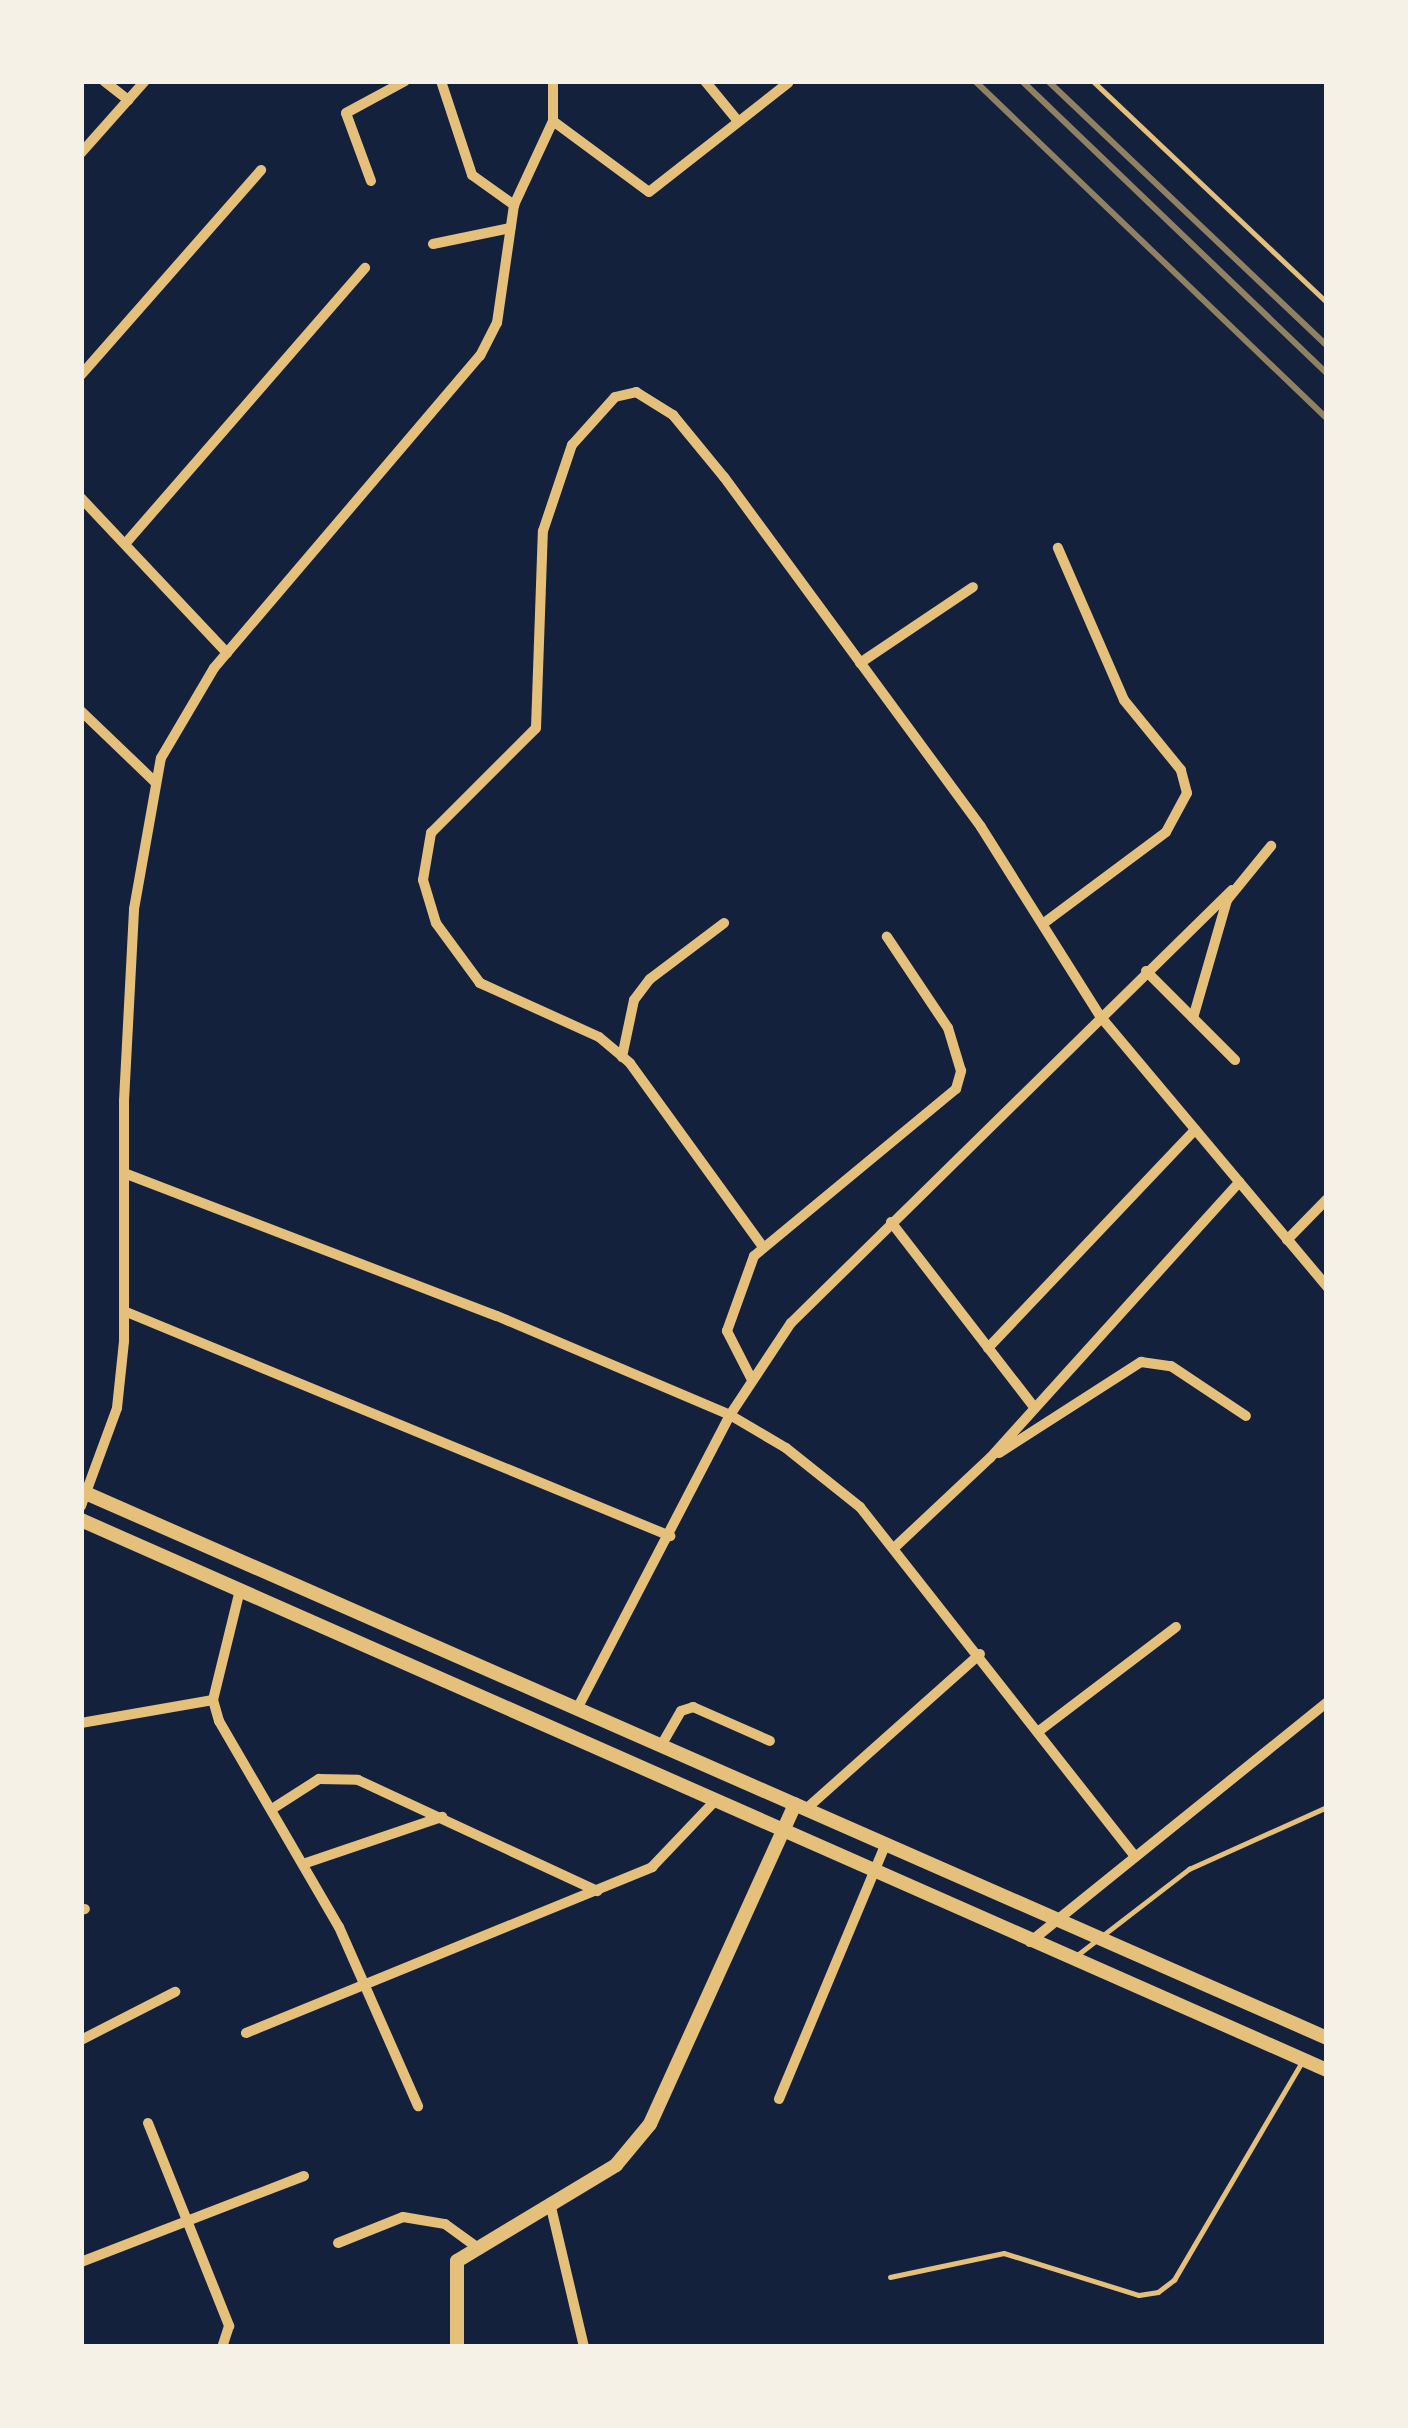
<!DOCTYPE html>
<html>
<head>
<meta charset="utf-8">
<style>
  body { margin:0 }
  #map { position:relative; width:1408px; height:2428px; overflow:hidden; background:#14213d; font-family:"Fira Sans",sans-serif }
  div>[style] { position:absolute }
  .path>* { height:4.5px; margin:-2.25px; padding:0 2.25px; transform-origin:2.25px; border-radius:2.25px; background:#e5c07b }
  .service>* { height:4.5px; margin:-2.25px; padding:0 2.25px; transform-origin:2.25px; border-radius:2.25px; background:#e5c07b }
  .minor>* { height:10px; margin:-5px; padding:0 5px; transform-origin:5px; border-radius:5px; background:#e5c07b }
  .tertiary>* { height:14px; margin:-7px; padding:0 7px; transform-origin:7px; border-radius:7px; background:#e5c07b }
  .rail>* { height:6px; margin:-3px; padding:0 3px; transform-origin:3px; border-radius:3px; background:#918062 }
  span { translate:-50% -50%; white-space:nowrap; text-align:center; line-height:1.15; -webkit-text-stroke:12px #f6f1e7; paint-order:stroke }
  .frame { position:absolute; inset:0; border:84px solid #f6f1e7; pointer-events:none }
</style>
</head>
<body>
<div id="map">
  <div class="path">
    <div style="left:1093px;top:81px;width:322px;rotate:43.4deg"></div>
  </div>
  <div class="service">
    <div style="left:1076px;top:1956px;width:143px;rotate:-37.6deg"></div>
    <div style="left:1189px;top:1869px;width:151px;rotate:-24.2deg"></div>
    <div style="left:890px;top:2277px;width:116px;rotate:-11.9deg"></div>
    <div style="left:1004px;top:2253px;width:141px;rotate:17.3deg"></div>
    <div style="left:1139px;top:2295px;width:19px;rotate:-9deg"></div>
    <div style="left:1158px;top:2292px;width:20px;rotate:-37deg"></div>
    <div style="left:1174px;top:2280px;width:249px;rotate:-59.6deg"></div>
  </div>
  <div class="minor">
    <div style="left:104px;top:81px;width:31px;rotate:38deg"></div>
    <div style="left:441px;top:81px;width:99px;rotate:71.7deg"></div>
    <div style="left:472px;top:175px;width:52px;rotate:35.5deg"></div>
    <div style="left:705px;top:81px;width:50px;rotate:50.6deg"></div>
    <div style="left:553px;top:121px;width:119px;rotate:36.5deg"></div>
    <div style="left:649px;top:192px;width:177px;rotate:-38.1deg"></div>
    <div style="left:81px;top:153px;width:96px;rotate:-48.4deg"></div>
    <div style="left:371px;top:181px;width:72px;rotate:-110.2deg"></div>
    <div style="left:346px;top:113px;width:67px;rotate:-28.5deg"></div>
    <div style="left:433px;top:244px;width:79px;rotate:-11.7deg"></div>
    <div style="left:81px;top:375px;width:273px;rotate:-48.7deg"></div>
    <div style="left:81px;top:498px;width:213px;rotate:46.7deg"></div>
    <div style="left:125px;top:544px;width:366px;rotate:-49deg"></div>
    <div style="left:860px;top:663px;width:136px;rotate:-33.9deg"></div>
    <div style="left:81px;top:711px;width:103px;rotate:43.8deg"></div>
    <div style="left:1044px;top:923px;width:152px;rotate:-36.7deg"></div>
    <div style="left:1166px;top:832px;width:44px;rotate:-61.7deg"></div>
    <div style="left:1187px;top:793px;width:24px;rotate:-105deg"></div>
    <div style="left:1181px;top:770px;width:90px;rotate:-129.2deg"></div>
    <div style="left:1124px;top:700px;width:166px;rotate:-113.5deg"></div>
    <div style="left:1146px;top:971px;width:126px;rotate:45deg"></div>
    <div style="left:1193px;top:1018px;width:123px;rotate:-73.9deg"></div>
    <div style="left:1227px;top:900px;width:70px;rotate:-50.8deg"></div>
    <div style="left:622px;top:1057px;width:58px;rotate:-78.1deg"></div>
    <div style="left:634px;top:1000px;width:26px;rotate:-53deg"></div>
    <div style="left:650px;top:979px;width:93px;rotate:-37.1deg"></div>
    <div style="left:124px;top:1173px;width:399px;rotate:21deg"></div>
    <div style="left:497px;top:1316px;width:253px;rotate:23deg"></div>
    <div style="left:730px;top:1415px;width:65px;rotate:30.5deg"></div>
    <div style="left:786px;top:1448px;width:95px;rotate:38.6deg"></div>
    <div style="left:860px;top:1507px;width:445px;rotate:51.8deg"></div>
    <div style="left:891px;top:1222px;width:234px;rotate:52.3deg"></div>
    <div style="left:1287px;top:1240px;width:57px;rotate:-45.7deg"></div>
    <div style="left:763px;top:1247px;width:227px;rotate:-125.9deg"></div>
    <div style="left:630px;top:1063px;width:40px;rotate:-140deg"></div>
    <div style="left:599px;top:1037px;width:131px;rotate:-155.6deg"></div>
    <div style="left:480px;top:983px;width:74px;rotate:-126.3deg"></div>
    <div style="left:436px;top:923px;width:45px;rotate:-106.8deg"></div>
    <div style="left:423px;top:880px;width:48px;rotate:-80.3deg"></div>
    <div style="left:431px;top:833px;width:148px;rotate:-45deg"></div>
    <div style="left:536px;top:728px;width:197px;rotate:-88deg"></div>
    <div style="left:543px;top:531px;width:91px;rotate:-71.4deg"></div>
    <div style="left:572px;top:445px;width:64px;rotate:-48.1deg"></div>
    <div style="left:615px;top:397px;width:22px;rotate:-13deg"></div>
    <div style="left:636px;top:392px;width:44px;rotate:31.9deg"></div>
    <div style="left:673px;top:415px;width:80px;rotate:50.6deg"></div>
    <div style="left:724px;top:477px;width:434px;rotate:53.7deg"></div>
    <div style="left:981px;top:827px;width:223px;rotate:57.8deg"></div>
    <div style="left:1100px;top:1016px;width:354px;rotate:50deg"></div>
    <div style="left:124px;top:1311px;width:591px;rotate:22.4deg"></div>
    <div style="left:988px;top:1348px;width:301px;rotate:-46.5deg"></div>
    <div style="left:751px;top:1378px;width:53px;rotate:-117.1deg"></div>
    <div style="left:727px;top:1331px;width:80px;rotate:-70.2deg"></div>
    <div style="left:754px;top:1256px;width:262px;rotate:-39.6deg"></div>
    <div style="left:956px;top:1089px;width:19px;rotate:-74deg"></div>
    <div style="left:961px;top:1071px;width:45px;rotate:-106.8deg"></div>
    <div style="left:948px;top:1028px;width:110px;rotate:-123.8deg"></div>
    <div style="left:999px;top:1453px;width:169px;rotate:-32.7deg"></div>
    <div style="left:1141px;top:1362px;width:30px;rotate:8deg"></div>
    <div style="left:1171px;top:1366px;width:90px;rotate:33.7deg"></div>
    <div style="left:81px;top:1506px;width:104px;rotate:-69.8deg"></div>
    <div style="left:117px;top:1408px;width:67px;rotate:-84deg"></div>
    <div style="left:124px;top:1341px;width:240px;rotate:-90deg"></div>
    <div style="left:124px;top:1101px;width:192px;rotate:-87deg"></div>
    <div style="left:134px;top:909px;width:153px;rotate:-79.9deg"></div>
    <div style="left:161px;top:758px;width:104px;rotate:-59.5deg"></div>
    <div style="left:214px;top:668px;width:410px;rotate:-49.6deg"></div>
    <div style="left:480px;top:356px;width:37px;rotate:-63deg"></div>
    <div style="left:497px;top:323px;width:119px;rotate:-81.8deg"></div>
    <div style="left:514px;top:205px;width:93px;rotate:-65.1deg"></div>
    <div style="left:553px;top:121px;width:40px;rotate:-90deg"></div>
    <div style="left:894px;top:1548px;width:132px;rotate:-43.2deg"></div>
    <div style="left:990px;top:1458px;width:372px;rotate:-47.9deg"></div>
    <div style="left:240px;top:1590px;width:113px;rotate:103.8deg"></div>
    <div style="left:213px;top:1700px;width:22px;rotate:74deg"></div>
    <div style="left:219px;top:1721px;width:238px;rotate:59.8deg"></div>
    <div style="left:339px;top:1927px;width:196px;rotate:66.2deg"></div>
    <div style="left:578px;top:1707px;width:329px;rotate:-62.5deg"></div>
    <div style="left:730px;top:1415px;width:110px;rotate:-56.5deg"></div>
    <div style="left:791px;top:1323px;width:618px;rotate:-44.48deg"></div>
    <div style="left:81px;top:1723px;width:134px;rotate:-9.9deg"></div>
    <div style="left:1039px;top:1731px;width:172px;rotate:-37.2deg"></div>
    <div style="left:662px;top:1744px;width:38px;rotate:-60deg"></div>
    <div style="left:681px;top:1711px;width:13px;rotate:-18deg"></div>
    <div style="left:693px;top:1707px;width:84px;rotate:23.8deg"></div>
    <div style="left:272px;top:1809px;width:56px;rotate:-32.6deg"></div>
    <div style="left:319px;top:1779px;width:39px;rotate:1deg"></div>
    <div style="left:358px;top:1780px;width:264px;rotate:24.9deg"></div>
    <div style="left:806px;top:1809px;width:233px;rotate:-41.7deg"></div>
    <div style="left:306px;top:1863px;width:144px;rotate:-18.7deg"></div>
    <div style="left:81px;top:1910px;width:4px;rotate:-14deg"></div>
    <div style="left:1030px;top:1942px;width:382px;rotate:-38.9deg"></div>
    <div style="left:246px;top:2033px;width:439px;rotate:-22.2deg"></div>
    <div style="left:652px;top:1867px;width:87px;rotate:-46.4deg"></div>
    <div style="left:81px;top:2040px;width:106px;rotate:-27.1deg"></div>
    <div style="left:779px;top:2099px;width:274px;rotate:-67.3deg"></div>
    <div style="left:148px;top:2123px;width:219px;rotate:68.2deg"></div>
    <div style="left:229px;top:2326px;width:22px;rotate:108deg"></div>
    <div style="left:550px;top:2203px;width:148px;rotate:76.7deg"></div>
    <div style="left:338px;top:2243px;width:70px;rotate:-21.8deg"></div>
    <div style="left:403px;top:2217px;width:43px;rotate:9.5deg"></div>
    <div style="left:445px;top:2224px;width:36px;rotate:36deg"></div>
    <div style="left:81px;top:2262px;width:239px;rotate:-21.1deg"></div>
  </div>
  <div class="tertiary">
    <div style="left:81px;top:1491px;width:1361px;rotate:23.7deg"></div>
    <div style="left:81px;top:1520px;width:1362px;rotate:23.82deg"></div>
    <div style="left:457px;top:2347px;width:86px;rotate:-90deg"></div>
    <div style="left:457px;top:2261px;width:186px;rotate:-31.1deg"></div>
    <div style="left:616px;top:2165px;width:53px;rotate:-50.3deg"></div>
    <div style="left:650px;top:2124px;width:351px;rotate:-65.6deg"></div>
  </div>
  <div class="rail">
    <div style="left:975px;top:81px;width:488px;rotate:43.8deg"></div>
    <div style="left:1022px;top:81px;width:422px;rotate:43.8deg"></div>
    <div style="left:1048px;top:81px;width:385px;rotate:43.5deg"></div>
  </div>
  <div class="frame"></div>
</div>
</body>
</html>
